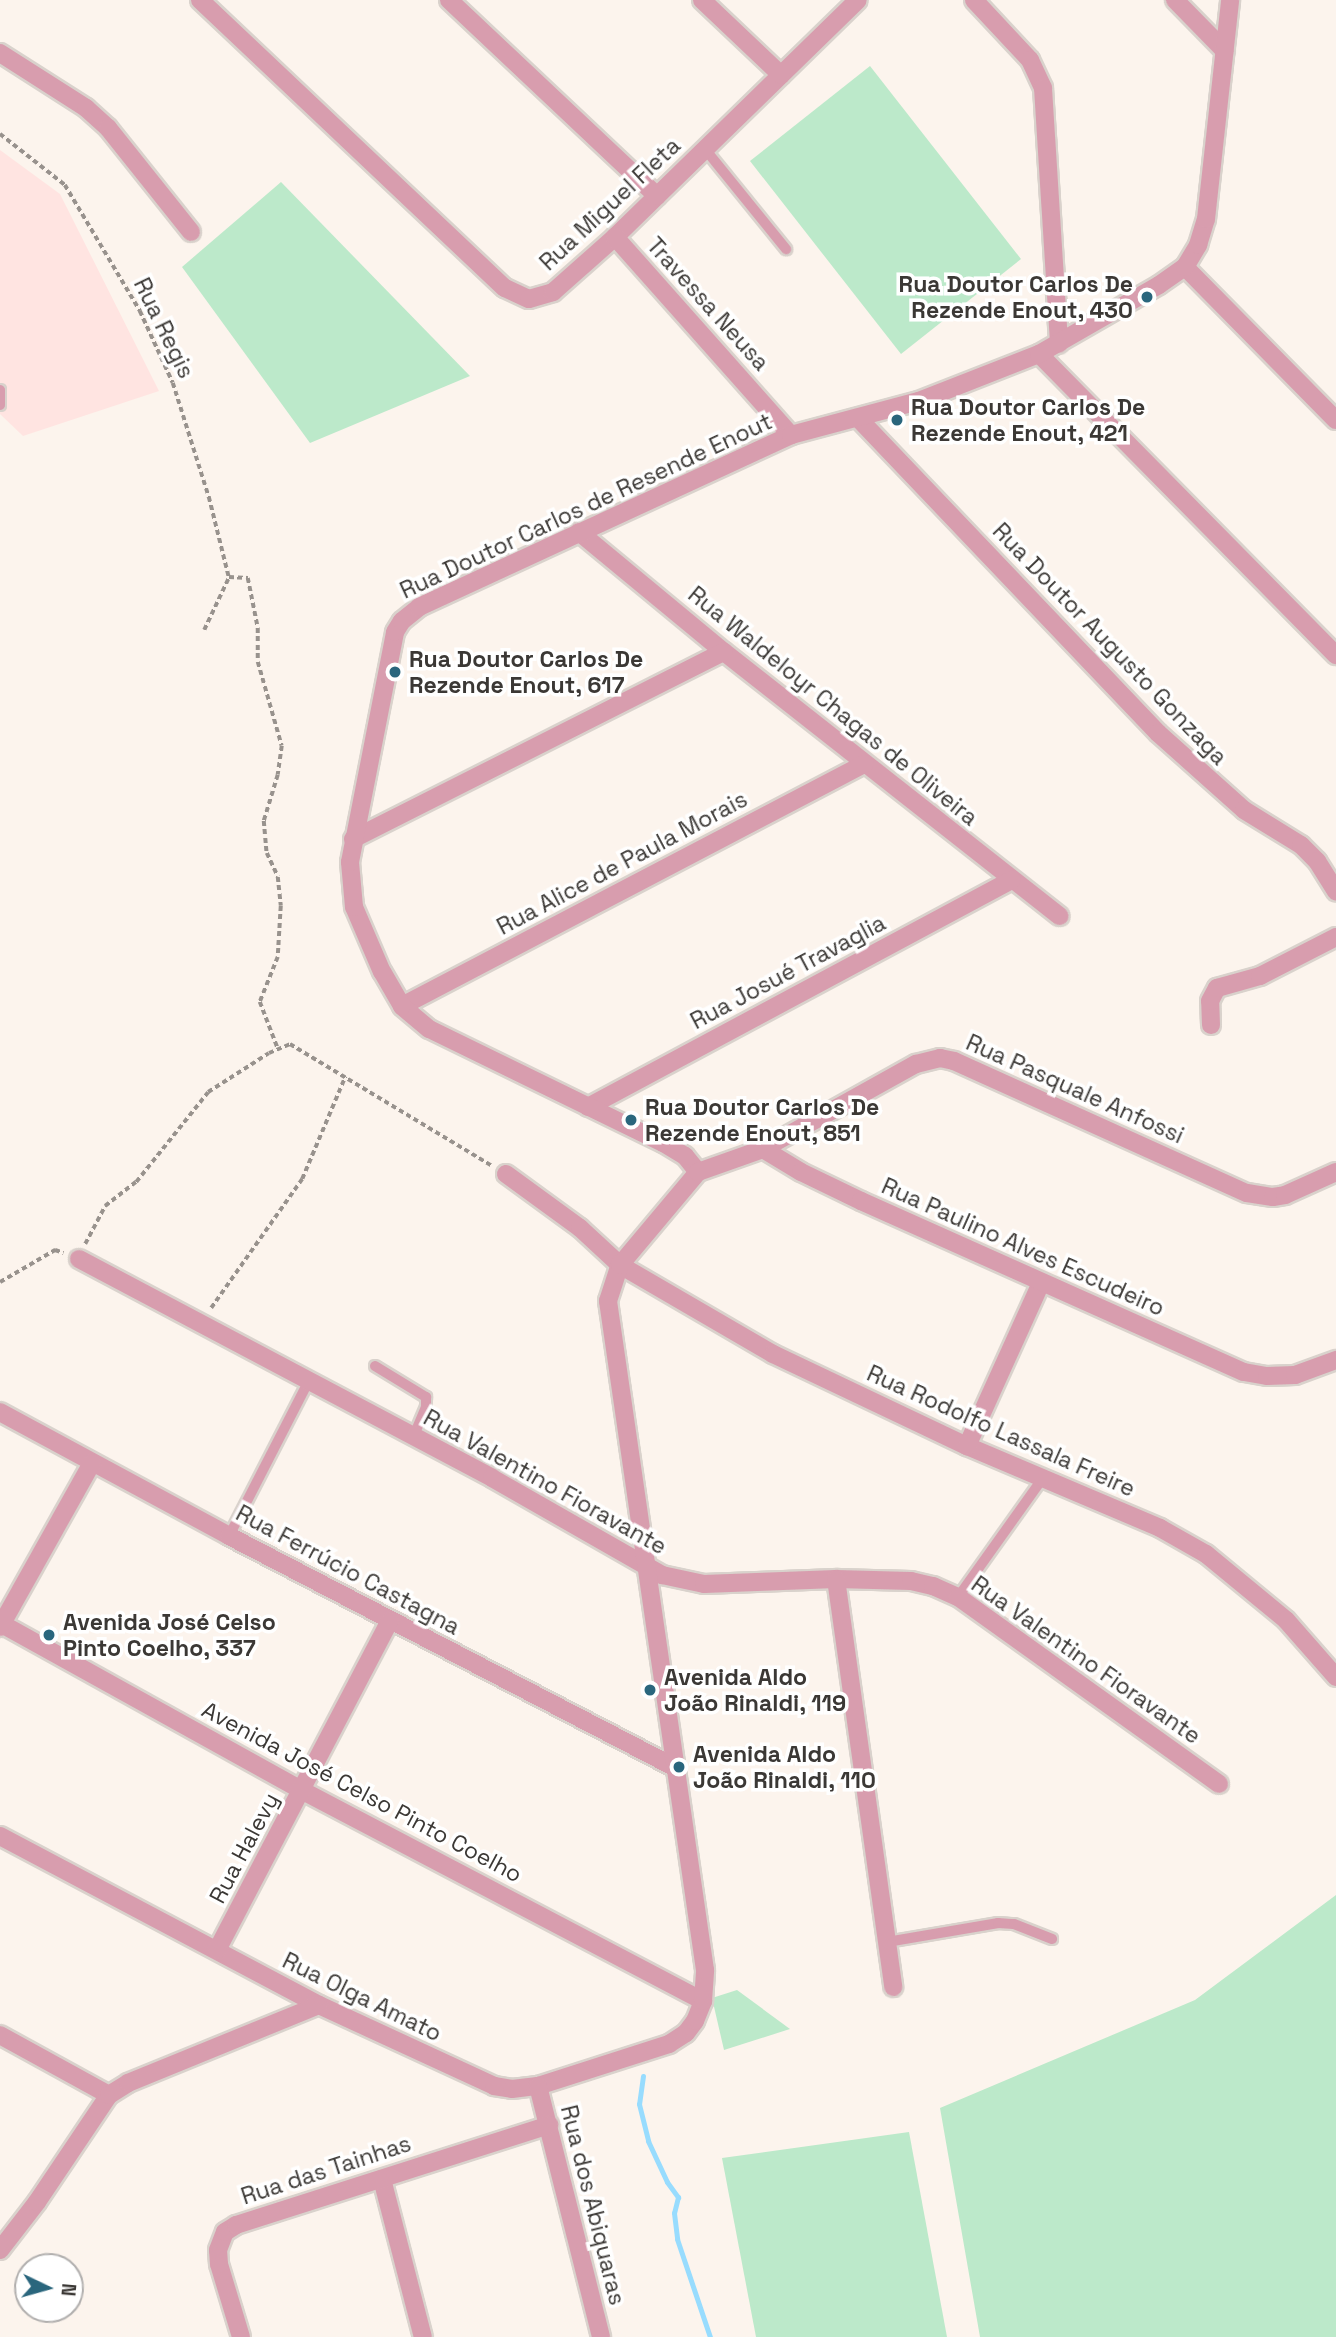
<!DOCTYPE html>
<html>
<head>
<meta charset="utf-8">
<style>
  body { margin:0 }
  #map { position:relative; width:1336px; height:2337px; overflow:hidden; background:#fcf4ed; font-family:"Space Grotesk",sans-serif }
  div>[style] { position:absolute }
  .industrial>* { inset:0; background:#ffe4e1 }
  .green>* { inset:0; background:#bce9ca }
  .stream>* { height:5px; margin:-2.5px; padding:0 2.5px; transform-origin:2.5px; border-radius:2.5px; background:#98dcfe }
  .path>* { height:3.5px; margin-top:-1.75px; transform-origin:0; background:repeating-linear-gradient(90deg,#98928d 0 5px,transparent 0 8.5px) }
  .roads { filter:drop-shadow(2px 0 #d9d2cc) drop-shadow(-2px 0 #d9d2cc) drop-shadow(0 2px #d9d2cc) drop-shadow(0 -2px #d9d2cc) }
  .service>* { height:10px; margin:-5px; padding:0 5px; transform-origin:5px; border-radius:5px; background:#d89dae }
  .minor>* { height:18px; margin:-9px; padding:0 9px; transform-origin:9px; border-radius:9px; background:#d89dae }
  .dots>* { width:19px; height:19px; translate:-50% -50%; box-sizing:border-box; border:4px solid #fff; border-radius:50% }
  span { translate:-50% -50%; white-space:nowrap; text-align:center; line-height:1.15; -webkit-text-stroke:7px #fff; paint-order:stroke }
  .street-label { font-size:23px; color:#3b3835 }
  .poi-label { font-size:23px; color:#3b3835; font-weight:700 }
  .right { translate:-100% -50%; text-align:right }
  .left { translate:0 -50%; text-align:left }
  .north { position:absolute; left:14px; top:2253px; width:70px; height:70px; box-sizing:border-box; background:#fff; border:2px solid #b1afae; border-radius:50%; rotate:95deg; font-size:19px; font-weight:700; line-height:28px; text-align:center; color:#3b3835 }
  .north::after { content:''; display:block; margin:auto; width:24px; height:32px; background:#2a667d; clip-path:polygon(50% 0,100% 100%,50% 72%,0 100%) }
</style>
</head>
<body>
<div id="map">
  <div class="industrial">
    <div style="clip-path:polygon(0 150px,60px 194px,159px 391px,23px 436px,0 414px)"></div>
  </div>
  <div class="green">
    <div style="clip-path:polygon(870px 66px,1021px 259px,901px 354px,750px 161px)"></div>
    <div style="clip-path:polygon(281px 182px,470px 376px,310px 443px,182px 267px)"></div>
    <div style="clip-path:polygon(1336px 1895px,1336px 2337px,980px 2337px,940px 2108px,1195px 2000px)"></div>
    <div style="clip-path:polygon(737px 1990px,790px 2029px,724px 2050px,712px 1998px)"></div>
    <div style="clip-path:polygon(909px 2132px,947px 2337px,756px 2337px,722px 2158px)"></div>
  </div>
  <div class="stream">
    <div style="left:643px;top:2076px;width:28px;rotate:98deg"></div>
    <div style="left:639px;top:2104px;width:38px;rotate:76deg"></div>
    <div style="left:648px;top:2141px;width:45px;rotate:65.1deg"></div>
    <div style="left:667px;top:2182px;width:19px;rotate:54deg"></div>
    <div style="left:678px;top:2197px;width:16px;rotate:104deg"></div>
    <div style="left:674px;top:2213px;width:26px;rotate:83deg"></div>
    <div style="left:677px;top:2239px;width:103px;rotate:71.4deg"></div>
  </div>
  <div class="path">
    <div style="left:0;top:134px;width:83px;rotate:38.1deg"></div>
    <div style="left:65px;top:185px;width:147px;rotate:59.2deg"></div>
    <div style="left:140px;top:311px;width:79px;rotate:65.4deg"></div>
    <div style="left:173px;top:383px;width:120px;rotate:72.5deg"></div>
    <div style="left:209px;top:497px;width:82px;rotate:76deg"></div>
    <div style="left:229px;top:577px;width:19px;rotate:3deg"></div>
    <div style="left:248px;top:578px;width:51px;rotate:78.7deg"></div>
    <div style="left:258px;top:628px;width:34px;rotate:90deg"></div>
    <div style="left:258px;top:662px;width:87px;rotate:74.1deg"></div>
    <div style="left:282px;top:746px;width:29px;rotate:98deg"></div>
    <div style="left:278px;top:775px;width:48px;rotate:106.9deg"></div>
    <div style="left:264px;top:821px;width:32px;rotate:85deg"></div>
    <div style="left:267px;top:853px;width:26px;rotate:65deg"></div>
    <div style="left:278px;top:877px;width:29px;rotate:84deg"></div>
    <div style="left:281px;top:906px;width:51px;rotate:93.4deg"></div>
    <div style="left:278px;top:957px;width:48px;rotate:111.8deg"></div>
    <div style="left:260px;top:1002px;width:50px;rotate:69deg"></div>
    <div style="left:204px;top:630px;width:59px;rotate:-64.7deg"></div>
    <div style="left:85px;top:1244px;width:43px;rotate:-62.2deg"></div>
    <div style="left:105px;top:1206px;width:39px;rotate:-38deg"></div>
    <div style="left:136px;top:1182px;width:115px;rotate:-51.3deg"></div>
    <div style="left:208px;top:1092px;width:72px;rotate:-32.6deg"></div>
    <div style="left:269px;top:1053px;width:23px;rotate:-23deg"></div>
    <div style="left:290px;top:1044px;width:236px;rotate:31.1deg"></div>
    <div style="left:0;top:1282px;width:64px;rotate:-30.2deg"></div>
    <div style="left:55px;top:1250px;width:9px;rotate:18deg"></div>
    <div style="left:211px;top:1308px;width:158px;rotate:-54.8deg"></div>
    <div style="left:302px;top:1179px;width:111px;rotate:-67.1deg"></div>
  </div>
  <div class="roads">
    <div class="service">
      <div style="left:705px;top:149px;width:129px;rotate:51deg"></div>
      <div style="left:0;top:390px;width:15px;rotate:90deg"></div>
      <div style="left:375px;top:1366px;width:60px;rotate:31.3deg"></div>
      <div style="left:426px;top:1397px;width:10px;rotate:90deg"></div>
      <div style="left:426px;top:1407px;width:33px;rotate:113deg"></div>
      <div style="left:229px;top:1536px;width:173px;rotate:-62.8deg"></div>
      <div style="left:958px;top:1597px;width:146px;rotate:-54.5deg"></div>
      <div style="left:887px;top:1942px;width:113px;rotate:-9.7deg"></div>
      <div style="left:998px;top:1923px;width:16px;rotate:4deg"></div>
      <div style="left:1014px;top:1924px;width:41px;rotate:21.5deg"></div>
    </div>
    <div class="minor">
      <div style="left:200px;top:0;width:419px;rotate:43.4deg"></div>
      <div style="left:505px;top:288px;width:26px;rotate:25deg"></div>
      <div style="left:529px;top:299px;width:25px;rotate:-16deg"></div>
      <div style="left:553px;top:292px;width:83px;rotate:-41.6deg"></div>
      <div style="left:615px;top:237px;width:339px;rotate:-44.3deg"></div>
      <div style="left:449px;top:0;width:286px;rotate:43.3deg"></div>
      <div style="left:702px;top:0;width:109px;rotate:43.5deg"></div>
      <div style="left:974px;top:0;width:82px;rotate:47deg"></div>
      <div style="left:1030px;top:60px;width:31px;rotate:65deg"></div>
      <div style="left:1043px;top:88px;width:256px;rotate:86.4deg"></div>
      <div style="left:1175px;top:0;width:71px;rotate:45.6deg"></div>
      <div style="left:0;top:53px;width:102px;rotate:32.6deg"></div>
      <div style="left:86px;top:108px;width:30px;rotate:42deg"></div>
      <div style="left:108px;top:128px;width:133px;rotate:51.4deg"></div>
      <div style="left:615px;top:237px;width:265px;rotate:48.4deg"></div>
      <div style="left:1185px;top:267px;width:215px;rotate:45.4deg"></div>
      <div style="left:1039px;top:354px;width:423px;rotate:45.4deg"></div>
      <div style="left:858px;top:418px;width:435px;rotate:46.4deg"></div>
      <div style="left:1158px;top:733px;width:115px;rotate:41.8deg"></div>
      <div style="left:1244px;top:810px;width:67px;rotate:31.6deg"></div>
      <div style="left:1301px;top:845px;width:23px;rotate:45deg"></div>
      <div style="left:1317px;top:861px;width:36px;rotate:58deg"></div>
      <div style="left:579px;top:532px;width:188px;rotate:39.6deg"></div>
      <div style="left:724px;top:652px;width:427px;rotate:38.2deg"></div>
      <div style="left:353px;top:839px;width:415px;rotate:-26.8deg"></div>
      <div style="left:402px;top:1006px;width:522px;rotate:-27.65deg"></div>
      <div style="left:1211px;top:1025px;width:24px;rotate:-92deg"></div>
      <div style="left:1210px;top:1001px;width:15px;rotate:-62deg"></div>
      <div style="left:1217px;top:988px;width:45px;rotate:-15.6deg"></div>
      <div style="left:1260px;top:976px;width:85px;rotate:-27.2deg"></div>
      <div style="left:588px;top:1107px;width:481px;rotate:-28.2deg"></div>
      <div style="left:763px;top:1149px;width:175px;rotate:-29.1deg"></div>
      <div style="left:916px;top:1064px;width:25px;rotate:-14deg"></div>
      <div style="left:940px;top:1058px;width:14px;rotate:12deg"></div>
      <div style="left:954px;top:1061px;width:321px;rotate:24.3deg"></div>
      <div style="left:1247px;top:1193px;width:26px;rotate:9deg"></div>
      <div style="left:1273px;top:1197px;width:12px;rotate:-9deg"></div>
      <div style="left:1285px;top:1195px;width:56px;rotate:-24.3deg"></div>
      <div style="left:698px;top:1172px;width:21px;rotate:-129deg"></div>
      <div style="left:685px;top:1156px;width:26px;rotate:-149deg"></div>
      <div style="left:663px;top:1143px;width:260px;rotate:-154deg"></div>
      <div style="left:429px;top:1029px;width:35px;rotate:-140deg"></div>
      <div style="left:402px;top:1006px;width:39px;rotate:-120deg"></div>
      <div style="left:382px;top:972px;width:71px;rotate:-113.3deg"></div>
      <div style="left:354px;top:907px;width:45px;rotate:-95.1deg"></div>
      <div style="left:350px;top:862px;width:234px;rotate:-78.9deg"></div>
      <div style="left:395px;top:632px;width:13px;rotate:-58deg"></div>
      <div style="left:402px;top:621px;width:22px;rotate:-39deg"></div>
      <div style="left:419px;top:607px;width:410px;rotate:-24.8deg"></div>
      <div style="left:791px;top:435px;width:132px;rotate:-14.9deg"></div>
      <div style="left:919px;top:401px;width:129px;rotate:-21.4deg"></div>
      <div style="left:1039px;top:354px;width:138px;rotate:-29.9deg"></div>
      <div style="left:1159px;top:285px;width:32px;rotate:-35deg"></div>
      <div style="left:1185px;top:267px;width:26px;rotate:-59deg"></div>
      <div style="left:1198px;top:245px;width:27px;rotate:-73deg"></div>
      <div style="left:1206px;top:219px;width:220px;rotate:-83.7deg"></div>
      <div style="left:506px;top:1174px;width:92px;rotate:36.1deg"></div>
      <div style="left:580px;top:1228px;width:54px;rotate:42.8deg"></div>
      <div style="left:620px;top:1265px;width:177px;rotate:30.2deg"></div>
      <div style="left:773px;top:1354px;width:215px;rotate:25.4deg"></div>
      <div style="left:967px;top:1446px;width:210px;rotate:23deg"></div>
      <div style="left:1160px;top:1528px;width:53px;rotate:29.5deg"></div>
      <div style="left:1206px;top:1554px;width:104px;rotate:39.5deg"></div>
      <div style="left:1286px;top:1620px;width:76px;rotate:48.7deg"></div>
      <div style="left:79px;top:1259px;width:467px;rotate:27.9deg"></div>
      <div style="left:492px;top:1478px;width:196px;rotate:29.7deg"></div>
      <div style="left:662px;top:1575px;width:43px;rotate:12.1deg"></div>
      <div style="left:704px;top:1584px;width:132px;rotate:-2.2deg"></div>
      <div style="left:836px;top:1579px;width:75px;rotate:1.5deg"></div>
      <div style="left:911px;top:1581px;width:23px;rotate:13deg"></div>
      <div style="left:933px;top:1586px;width:27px;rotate:24deg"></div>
      <div style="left:958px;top:1597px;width:321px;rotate:35.6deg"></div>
      <div style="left:0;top:1412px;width:260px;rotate:28.4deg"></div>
      <div style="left:229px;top:1536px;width:504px;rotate:27.43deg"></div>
      <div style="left:967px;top:1446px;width:179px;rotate:-65.6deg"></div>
      <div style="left:836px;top:1579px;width:412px;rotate:82deg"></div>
      <div style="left:0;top:1623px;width:346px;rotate:29deg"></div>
      <div style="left:303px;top:1791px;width:452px;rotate:27.7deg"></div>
      <div style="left:0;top:1627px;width:188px;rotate:-60.7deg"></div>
      <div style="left:0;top:1836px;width:361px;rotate:27.9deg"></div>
      <div style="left:319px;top:2005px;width:193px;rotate:24.8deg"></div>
      <div style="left:494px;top:2086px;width:18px;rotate:9deg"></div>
      <div style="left:512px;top:2089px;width:26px;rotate:-7deg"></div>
      <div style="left:538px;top:2086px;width:138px;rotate:-17.8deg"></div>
      <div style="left:669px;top:2044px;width:20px;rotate:-33deg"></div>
      <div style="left:686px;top:2033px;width:15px;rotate:-53deg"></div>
      <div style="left:695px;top:2021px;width:22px;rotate:-68deg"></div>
      <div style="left:703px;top:2001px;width:31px;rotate:-86deg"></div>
      <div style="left:705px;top:1970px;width:676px;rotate:-98.25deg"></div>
      <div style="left:608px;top:1301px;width:38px;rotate:-72deg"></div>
      <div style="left:620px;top:1265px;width:121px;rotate:-50deg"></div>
      <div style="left:698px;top:1172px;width:69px;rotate:-19.5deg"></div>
      <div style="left:763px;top:1149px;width:44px;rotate:31.2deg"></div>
      <div style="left:801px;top:1172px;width:67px;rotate:25.8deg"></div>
      <div style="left:861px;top:1201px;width:419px;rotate:24.1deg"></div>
      <div style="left:1244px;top:1372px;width:23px;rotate:10deg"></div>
      <div style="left:1267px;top:1376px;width:28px;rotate:-2deg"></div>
      <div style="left:1295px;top:1375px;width:44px;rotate:-20.1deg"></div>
      <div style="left:217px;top:1950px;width:372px;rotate:-62.3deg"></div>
      <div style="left:0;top:2035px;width:124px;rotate:28.8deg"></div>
      <div style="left:538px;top:2086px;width:259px;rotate:75.9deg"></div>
      <div style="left:382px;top:2179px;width:163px;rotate:75.5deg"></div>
      <div style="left:0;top:2250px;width:61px;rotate:-52.4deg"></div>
      <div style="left:37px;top:2202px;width:129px;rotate:-56.1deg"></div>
      <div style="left:109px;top:2095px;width:22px;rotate:-32deg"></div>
      <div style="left:128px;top:2083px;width:206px;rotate:-22.2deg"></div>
      <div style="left:241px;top:2337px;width:76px;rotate:-106.8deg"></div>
      <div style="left:219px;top:2264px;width:14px;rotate:-94deg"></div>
      <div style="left:218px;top:2250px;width:19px;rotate:-69deg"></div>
      <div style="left:225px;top:2232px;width:13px;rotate:-32deg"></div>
      <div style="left:236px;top:2225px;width:329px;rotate:-17.7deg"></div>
    </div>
  </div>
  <div class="dots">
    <div style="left:1147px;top:297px;background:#2a667d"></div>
    <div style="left:897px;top:420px;background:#2a667d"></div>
    <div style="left:395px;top:672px;background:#2a667d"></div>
    <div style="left:631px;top:1120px;background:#2a667d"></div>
    <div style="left:49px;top:1635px;background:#2a667d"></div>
    <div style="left:650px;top:1690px;background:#2a667d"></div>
    <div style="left:679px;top:1767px;background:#2a667d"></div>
  </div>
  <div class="street-label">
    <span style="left:610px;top:204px;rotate:-43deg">Rua Miguel Fleta</span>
    <span style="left:708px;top:304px;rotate:48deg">Travessa Neusa</span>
    <span style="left:164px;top:328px;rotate:64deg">Rua Regis</span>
    <span style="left:586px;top:506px;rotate:-25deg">Rua Doutor Carlos de Resende Enout</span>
    <span style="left:1110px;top:644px;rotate:46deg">Rua Doutor Augusto Gonzaga</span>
    <span style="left:833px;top:706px;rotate:39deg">Rua Waldeloyr Chagas de Oliveira</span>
    <span style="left:622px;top:863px;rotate:-28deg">Rua Alice de Paula Morais</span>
    <span style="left:788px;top:972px;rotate:-28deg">Rua Josué Travaglia</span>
    <span style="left:1075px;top:1089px;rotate:24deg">Rua Pasquale Anfossi</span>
    <span style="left:1023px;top:1247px;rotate:24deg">Rua Paulino Alves Escudeiro</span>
    <span style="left:1001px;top:1431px;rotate:24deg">Rua Rodolfo Lassala Freire</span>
    <span style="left:545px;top:1482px;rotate:29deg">Rua Valentino Fioravante</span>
    <span style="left:348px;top:1570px;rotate:28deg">Rua Ferrúcio Castagna</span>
    <span style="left:1086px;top:1660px;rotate:35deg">Rua Valentino Fioravante</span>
    <span style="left:362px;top:1792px;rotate:28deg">Avenida José Celso Pinto Coelho</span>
    <span style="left:244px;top:1848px;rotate:-62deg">Rua Halevy</span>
    <span style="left:362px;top:1997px;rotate:26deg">Rua Olga Amato</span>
    <span style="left:326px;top:2170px;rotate:-18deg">Rua das Tainhas</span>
    <span style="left:593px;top:2205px;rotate:76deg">Rua dos Abiquaras</span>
  </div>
  <div class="poi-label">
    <span class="right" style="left:1133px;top:297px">Rua Doutor Carlos De<br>Rezende Enout, 430</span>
    <span class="left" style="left:911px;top:420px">Rua Doutor Carlos De<br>Rezende Enout, 421</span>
    <span class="left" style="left:409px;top:672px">Rua Doutor Carlos De<br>Rezende Enout, 617</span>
    <span class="left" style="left:645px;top:1120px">Rua Doutor Carlos De<br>Rezende Enout, 851</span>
    <span class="left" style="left:63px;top:1635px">Avenida José Celso<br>Pinto Coelho, 337</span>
    <span class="left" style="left:664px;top:1690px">Avenida Aldo<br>João Rinaldi, 119</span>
    <span class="left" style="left:693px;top:1767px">Avenida Aldo<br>João Rinaldi, 110</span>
  </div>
  <div class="north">N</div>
</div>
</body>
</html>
